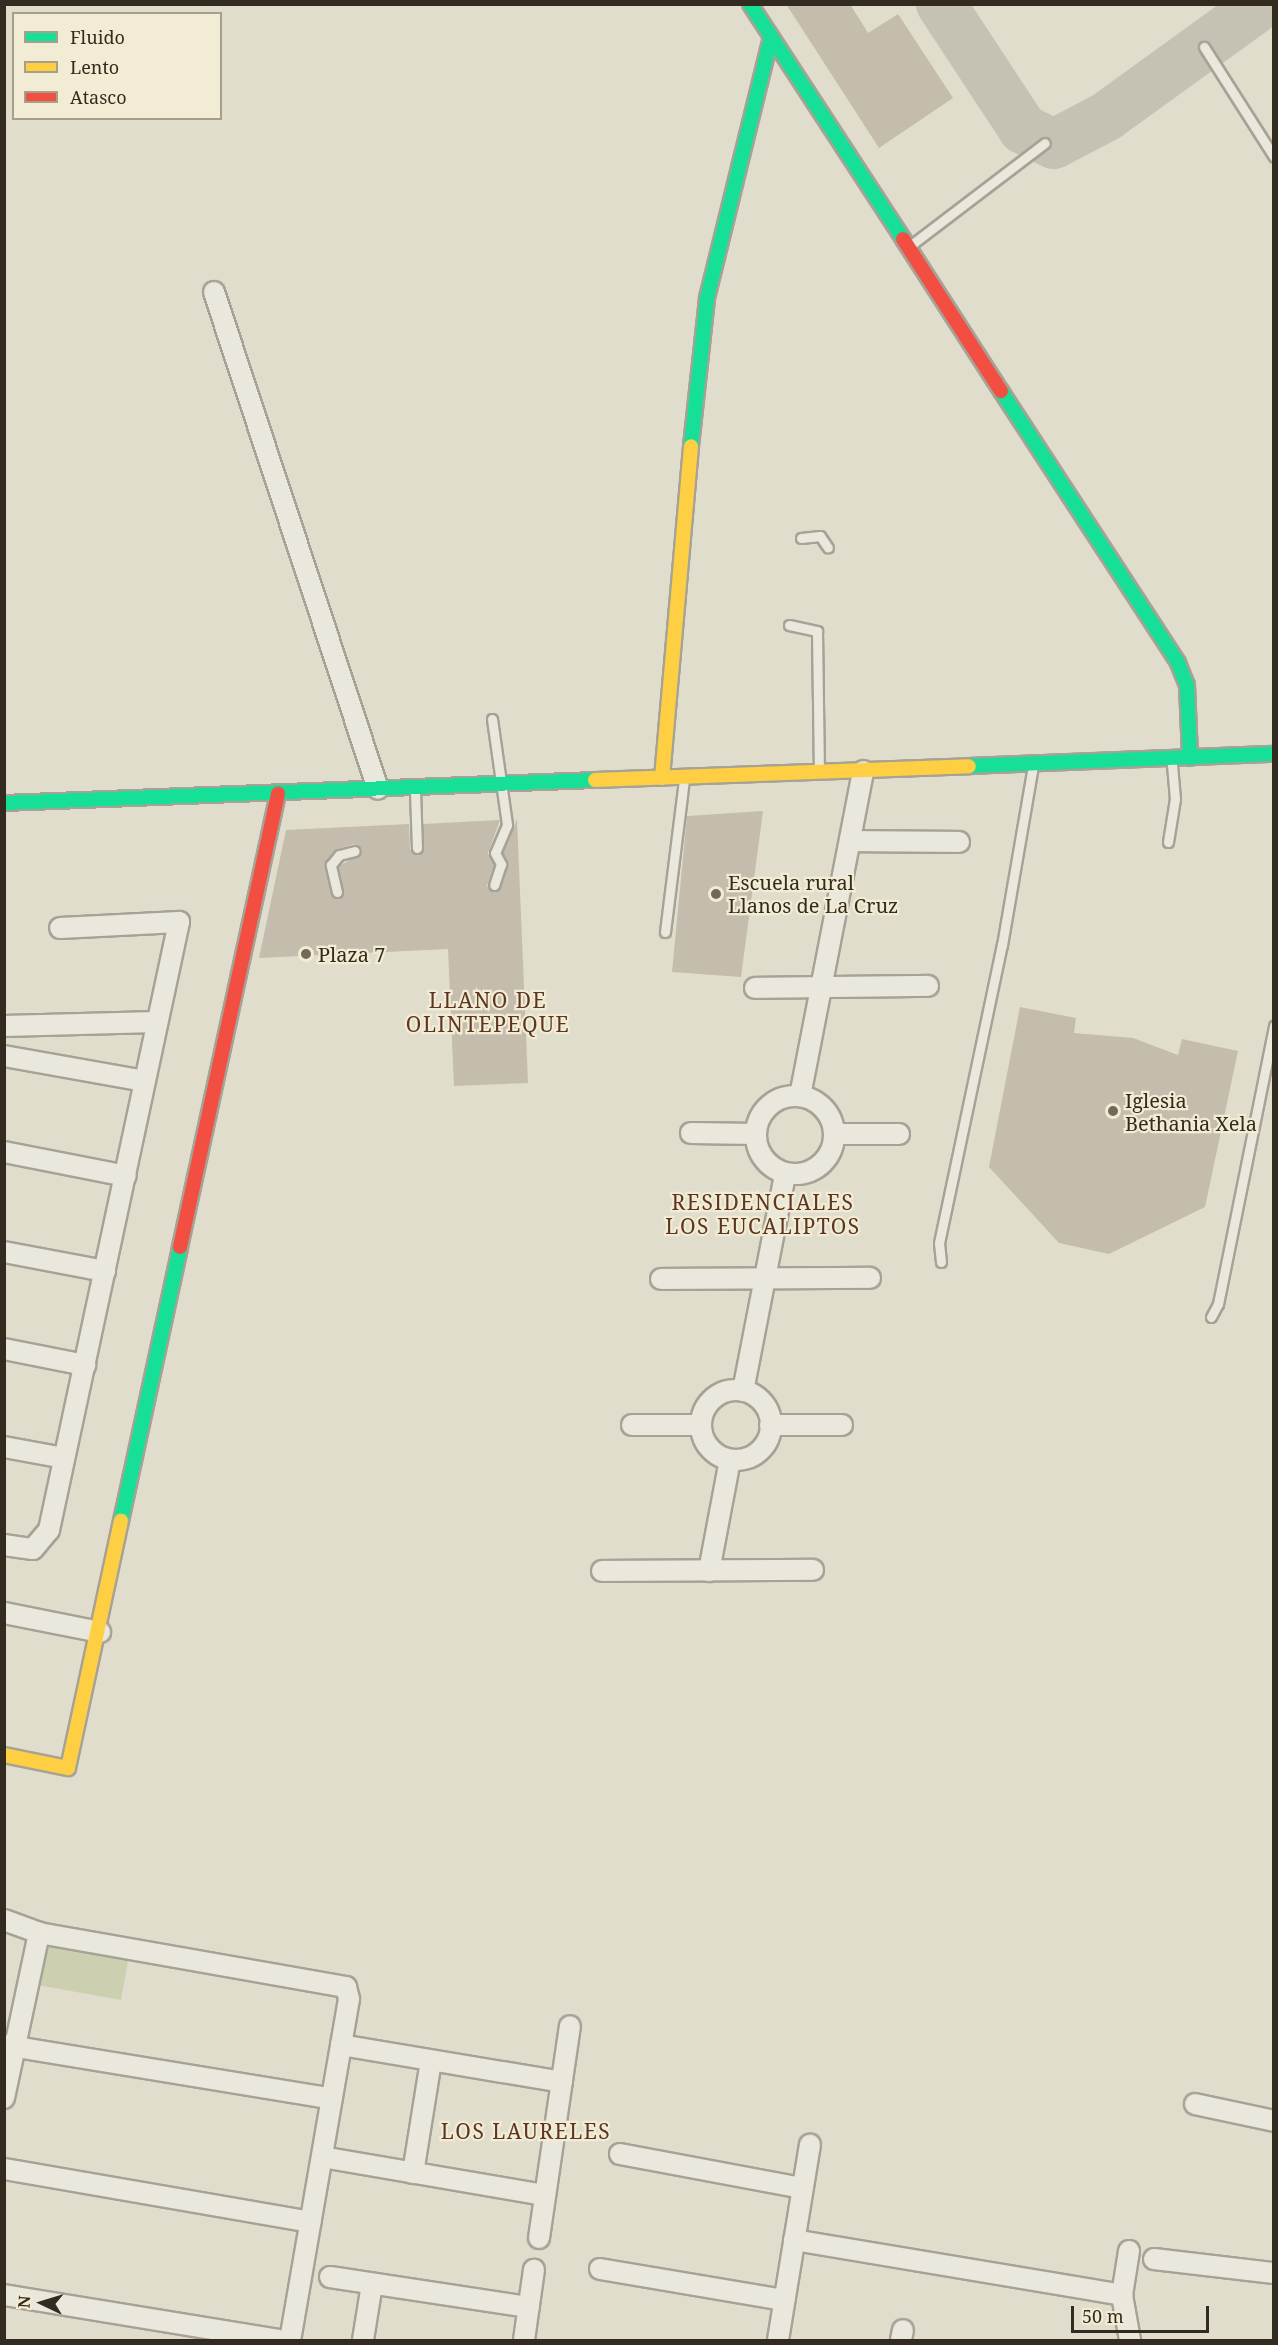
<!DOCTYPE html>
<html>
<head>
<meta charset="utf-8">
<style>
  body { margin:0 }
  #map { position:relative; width:1278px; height:2345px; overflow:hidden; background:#e1ddcc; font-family:"Noto Serif",serif }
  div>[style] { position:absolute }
  .green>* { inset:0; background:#cdd0b0 }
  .taxiway>* { height:50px; margin:-25px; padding:0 25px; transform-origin:25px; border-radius:25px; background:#c5c2b4 }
  .building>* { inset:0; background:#c4bcad }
  .roads { filter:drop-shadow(2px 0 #a6a295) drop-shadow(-2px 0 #a6a295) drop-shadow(0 2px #a6a295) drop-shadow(0 -2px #a6a295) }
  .lane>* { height:9px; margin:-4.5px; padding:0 4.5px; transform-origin:4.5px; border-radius:4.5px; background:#eae7dd }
  .street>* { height:20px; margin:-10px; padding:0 10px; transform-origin:10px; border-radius:10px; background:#eae7dd }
  .street>.ring { margin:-10px; padding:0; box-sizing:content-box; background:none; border:20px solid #eae7dd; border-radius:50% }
  .fast>* { height:14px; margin:-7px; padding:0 7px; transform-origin:7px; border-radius:7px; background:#16e098 }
  .slow>* { height:14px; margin:-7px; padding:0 7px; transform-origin:7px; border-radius:7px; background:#ffcf43 }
  .jam>* { height:14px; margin:-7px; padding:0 7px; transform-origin:7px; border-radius:7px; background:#f24e42 }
  .dots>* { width:16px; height:16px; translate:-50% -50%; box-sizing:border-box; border:3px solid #f1ecd3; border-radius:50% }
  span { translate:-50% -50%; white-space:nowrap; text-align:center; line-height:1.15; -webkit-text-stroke:4.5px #f1ecd3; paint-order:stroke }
  .poi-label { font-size:20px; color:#332b1f }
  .left { translate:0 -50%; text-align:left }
  .neighbourhood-label { font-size:21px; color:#5c3523; letter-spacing:1.5px }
  .frame { position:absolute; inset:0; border:6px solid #332b1f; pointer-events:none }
  .legend { position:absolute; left:12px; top:12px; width:210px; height:108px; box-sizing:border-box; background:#f1ecd3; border:2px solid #a59f8b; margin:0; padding:8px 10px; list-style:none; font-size:18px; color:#332b1f }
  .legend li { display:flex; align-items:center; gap:12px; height:30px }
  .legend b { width:30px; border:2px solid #a59f8b }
  .north { position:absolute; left:12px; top:2273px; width:60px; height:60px; -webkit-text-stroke:4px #f1ecd3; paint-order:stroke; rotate:274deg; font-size:16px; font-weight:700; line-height:24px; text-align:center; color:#332b1f }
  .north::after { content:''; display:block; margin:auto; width:21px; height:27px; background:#332b1f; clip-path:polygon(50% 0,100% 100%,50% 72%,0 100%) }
  .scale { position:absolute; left:1071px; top:2306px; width:138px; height:27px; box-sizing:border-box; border:3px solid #332b1f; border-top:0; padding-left:8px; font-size:18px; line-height:21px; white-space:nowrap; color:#332b1f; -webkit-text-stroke:4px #f1ecd3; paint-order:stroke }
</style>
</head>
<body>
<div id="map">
  <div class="green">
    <div style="clip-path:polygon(45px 1940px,129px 1956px,121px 2000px,37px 1985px)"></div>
  </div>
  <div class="taxiway">
    <div style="left:941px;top:4px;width:149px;rotate:56.7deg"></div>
    <div style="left:1023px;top:129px;width:34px;rotate:26deg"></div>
    <div style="left:1054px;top:144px;width:60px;rotate:-27.8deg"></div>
    <div style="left:1107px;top:116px;width:191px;rotate:-35.9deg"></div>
  </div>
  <div class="building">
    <div style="clip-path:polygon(786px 4px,850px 4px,868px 33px,898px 14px,953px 98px,879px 148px)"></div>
    <div style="clip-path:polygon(763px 811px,741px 977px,672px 972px,687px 816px)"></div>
    <div style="clip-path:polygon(evenodd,517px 819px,528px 1083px,454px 1086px,448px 949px,259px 958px,286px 830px,409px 824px,410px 849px,418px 855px,424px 848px,423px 824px,500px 820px,488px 853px,494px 865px,487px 886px,495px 892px,507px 866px,502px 853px,517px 819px,354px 844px,361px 853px,338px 867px,344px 893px,334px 898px,325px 863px,337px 849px,354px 844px)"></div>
    <div style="clip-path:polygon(1020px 1007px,1076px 1018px,1074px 1033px,1133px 1038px,1178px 1055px,1182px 1039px,1238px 1051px,1205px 1207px,1109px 1254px,1059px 1243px,989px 1167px)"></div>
  </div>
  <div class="roads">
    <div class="lane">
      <div style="left:1204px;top:47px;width:130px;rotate:57.5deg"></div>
      <div style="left:911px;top:245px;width:168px;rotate:-37.3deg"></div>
      <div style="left:801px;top:538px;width:19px;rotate:-6deg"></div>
      <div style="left:820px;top:536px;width:14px;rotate:56deg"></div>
      <div style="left:789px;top:625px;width:29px;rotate:12deg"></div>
      <div style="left:817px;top:631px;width:137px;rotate:89.2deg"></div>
      <div style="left:492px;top:719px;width:107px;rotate:81.9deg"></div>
      <div style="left:507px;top:825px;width:30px;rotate:113deg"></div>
      <div style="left:495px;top:853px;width:13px;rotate:61deg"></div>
      <div style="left:501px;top:864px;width:22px;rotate:108deg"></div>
      <div style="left:415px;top:791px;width:57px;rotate:88deg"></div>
      <div style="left:1168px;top:842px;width:44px;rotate:-80.8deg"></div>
      <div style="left:1175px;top:799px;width:37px;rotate:-95deg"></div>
      <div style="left:337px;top:892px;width:28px;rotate:-103deg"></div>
      <div style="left:331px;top:865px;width:13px;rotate:-51deg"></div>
      <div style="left:339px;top:855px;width:16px;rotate:-14deg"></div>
      <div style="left:665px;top:932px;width:153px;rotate:-82.9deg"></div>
      <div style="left:941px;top:1262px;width:19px;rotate:-96deg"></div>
      <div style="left:939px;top:1243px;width:305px;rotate:-78.1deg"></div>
      <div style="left:1002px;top:945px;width:183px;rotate:-80.2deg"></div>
      <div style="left:1211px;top:1317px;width:15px;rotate:-62deg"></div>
      <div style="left:1218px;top:1304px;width:284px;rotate:-78.6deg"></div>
    </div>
    <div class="street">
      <div style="left:214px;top:292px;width:523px;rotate:71.74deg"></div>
      <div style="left:850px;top:841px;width:109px;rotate:0.5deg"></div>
      <div style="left:755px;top:988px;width:173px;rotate:-0.7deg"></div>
      <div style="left:4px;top:1026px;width:153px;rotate:-1.5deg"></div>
      <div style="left:4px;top:1056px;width:142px;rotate:10.1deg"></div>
      <div style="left:800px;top:1096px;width:331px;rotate:-79deg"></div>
      <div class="ring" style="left:756px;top:1096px;width:58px;height:58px"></div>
      <div style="left:691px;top:1133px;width:65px;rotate:0.9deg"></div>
      <div style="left:834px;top:1134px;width:65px"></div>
      <div style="left:4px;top:1152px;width:124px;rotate:11.1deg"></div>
      <div style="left:4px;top:1252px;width:103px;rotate:10.7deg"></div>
      <div style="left:661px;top:1279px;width:209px;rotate:-0.3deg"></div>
      <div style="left:4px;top:1349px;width:83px;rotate:11.2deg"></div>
      <div class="ring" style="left:701px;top:1390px;width:50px;height:50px"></div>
      <div style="left:743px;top:1391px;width:221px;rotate:-79deg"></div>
      <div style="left:632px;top:1425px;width:69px"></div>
      <div style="left:770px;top:1425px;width:72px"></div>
      <div style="left:4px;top:1447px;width:61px;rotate:10.4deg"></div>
      <div style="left:4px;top:1545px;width:29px;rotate:8deg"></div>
      <div style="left:33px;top:1549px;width:25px;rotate:-50deg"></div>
      <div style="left:49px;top:1530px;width:622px;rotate:-77.93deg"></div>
      <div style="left:179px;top:922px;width:119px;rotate:177.1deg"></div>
      <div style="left:602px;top:1571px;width:211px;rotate:-0.3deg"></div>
      <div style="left:709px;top:1571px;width:113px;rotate:-79.3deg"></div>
      <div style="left:4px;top:1613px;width:98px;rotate:11.2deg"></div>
      <div style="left:4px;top:1920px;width:37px;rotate:20deg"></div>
      <div style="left:39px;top:1933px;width:312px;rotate:10deg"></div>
      <div style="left:346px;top:1987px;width:12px;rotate:76deg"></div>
      <div style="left:349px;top:1999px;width:346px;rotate:99.8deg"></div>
      <div style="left:4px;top:2045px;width:332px;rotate:9.3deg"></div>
      <div style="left:341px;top:2045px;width:224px;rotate:9.5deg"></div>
      <div style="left:4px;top:2098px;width:169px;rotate:-78deg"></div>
      <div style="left:1195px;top:2104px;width:81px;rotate:12.1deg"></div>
      <div style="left:620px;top:2154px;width:185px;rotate:10.6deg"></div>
      <div style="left:322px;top:2157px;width:226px;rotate:9.7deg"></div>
      <div style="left:4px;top:2169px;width:311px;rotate:9.8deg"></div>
      <div style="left:413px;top:2173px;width:113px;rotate:-80.9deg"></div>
      <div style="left:539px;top:2238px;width:214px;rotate:-81.7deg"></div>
      <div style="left:794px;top:2240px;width:333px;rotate:9.5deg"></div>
      <div style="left:1129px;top:2251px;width:45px;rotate:99deg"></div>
      <div style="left:1122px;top:2295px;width:46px;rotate:79.9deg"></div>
      <div style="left:1154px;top:2259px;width:121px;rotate:6.7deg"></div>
      <div style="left:600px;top:2269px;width:187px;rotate:9.6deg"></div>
      <div style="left:330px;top:2277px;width:201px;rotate:8.6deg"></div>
      <div style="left:4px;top:2295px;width:278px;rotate:9.3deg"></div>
      <div style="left:363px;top:2340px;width:57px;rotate:-80.9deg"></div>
      <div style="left:524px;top:2340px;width:71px;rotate:-81.9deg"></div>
      <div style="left:778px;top:2340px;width:198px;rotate:-80.7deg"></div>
      <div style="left:901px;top:2340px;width:10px;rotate:-79deg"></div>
    </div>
    <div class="fast">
      <div style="left:750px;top:4px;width:280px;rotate:56.9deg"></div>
      <div style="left:1001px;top:391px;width:325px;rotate:56.9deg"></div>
      <div style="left:1178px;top:663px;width:24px;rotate:68deg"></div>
      <div style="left:1187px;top:685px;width:73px;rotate:87.6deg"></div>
      <div style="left:691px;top:446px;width:149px;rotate:-83.8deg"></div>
      <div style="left:707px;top:298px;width:269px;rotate:-76.2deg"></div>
      <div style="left:969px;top:766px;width:305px;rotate:-2.3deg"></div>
      <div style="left:4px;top:803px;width:591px;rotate:-2.23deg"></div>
      <div style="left:121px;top:1521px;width:280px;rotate:-77.8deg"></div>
    </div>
    <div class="slow">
      <div style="left:662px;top:778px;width:333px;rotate:-85deg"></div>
      <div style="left:595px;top:780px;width:374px;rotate:-2.1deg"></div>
      <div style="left:4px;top:1755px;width:65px;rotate:11.5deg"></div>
      <div style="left:68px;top:1768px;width:253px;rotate:-77.9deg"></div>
    </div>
    <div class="jam">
      <div style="left:903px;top:239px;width:181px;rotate:57.2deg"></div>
      <div style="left:180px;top:1247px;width:464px;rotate:-77.8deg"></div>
    </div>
  </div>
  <div class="dots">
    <div style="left:716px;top:894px;background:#70695c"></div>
    <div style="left:306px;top:954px;background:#70695c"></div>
    <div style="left:1113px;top:1111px;background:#70695c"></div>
  </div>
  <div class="poi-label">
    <span class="left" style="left:728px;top:894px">Escuela rural<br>Llanos de La Cruz</span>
    <span class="left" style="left:318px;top:954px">Plaza 7</span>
    <span class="left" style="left:1125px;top:1112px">Iglesia<br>Bethania Xela</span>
  </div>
  <div class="neighbourhood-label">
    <span style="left:488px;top:1012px">LLANO DE<br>OLINTEPEQUE</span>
    <span style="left:763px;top:1214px">RESIDENCIALES<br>LOS EUCALIPTOS</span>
    <span style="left:526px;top:2131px">LOS LAURELES</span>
  </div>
  <div class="frame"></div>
  <ul class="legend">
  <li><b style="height:8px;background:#16e098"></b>Fluido</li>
  <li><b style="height:8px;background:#ffcf43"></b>Lento</li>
  <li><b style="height:8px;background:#f24e42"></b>Atasco</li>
  </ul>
  <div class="north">N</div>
  <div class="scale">50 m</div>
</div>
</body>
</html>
